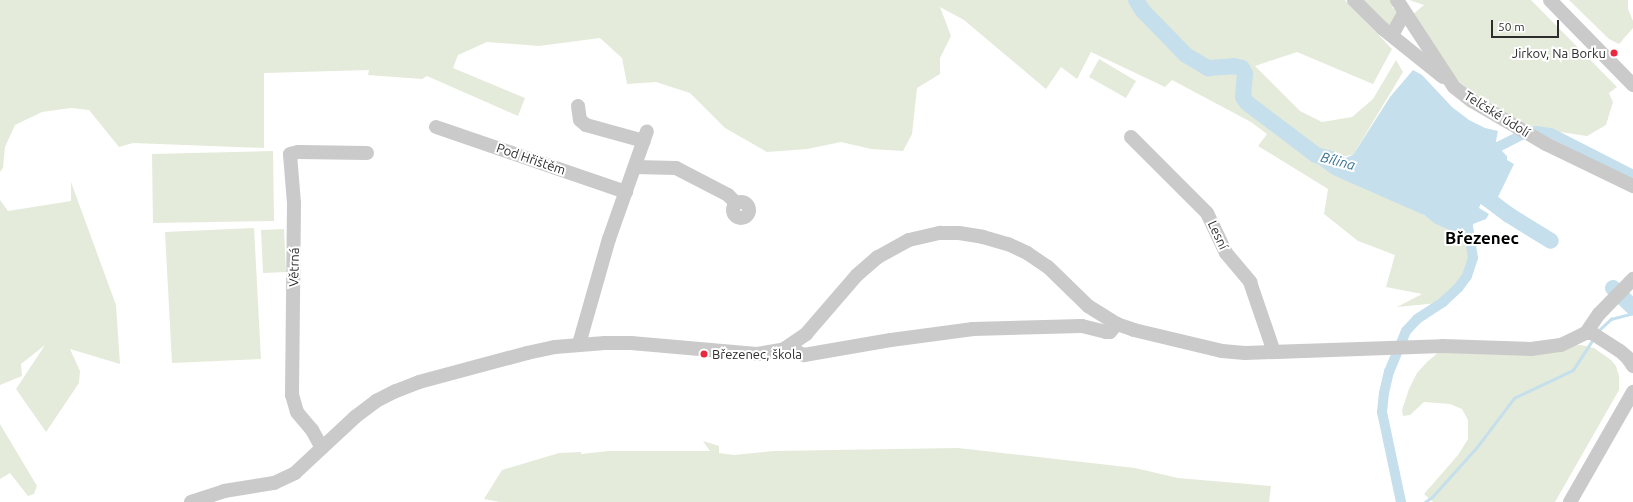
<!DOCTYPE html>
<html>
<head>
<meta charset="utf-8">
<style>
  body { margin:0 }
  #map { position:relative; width:1633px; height:502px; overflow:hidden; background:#fff; font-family:Ubuntu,sans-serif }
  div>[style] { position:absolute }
  .green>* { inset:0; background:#e4ebda }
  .water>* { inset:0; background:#c5dfec }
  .stream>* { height:2.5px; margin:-1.25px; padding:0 1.25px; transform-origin:1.25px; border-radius:1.25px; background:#c5dfec }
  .canal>* { height:10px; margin:-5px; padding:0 5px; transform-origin:5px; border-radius:5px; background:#c5dfec }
  .river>* { height:16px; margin:-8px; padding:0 8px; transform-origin:8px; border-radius:8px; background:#c5dfec }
  .minor>* { height:14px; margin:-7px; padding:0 7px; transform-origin:7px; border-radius:7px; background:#cacaca }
  .minor>.ring { margin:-7px; padding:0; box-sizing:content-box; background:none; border:14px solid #cacaca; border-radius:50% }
  .dots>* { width:11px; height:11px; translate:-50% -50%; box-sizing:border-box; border:2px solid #fff; border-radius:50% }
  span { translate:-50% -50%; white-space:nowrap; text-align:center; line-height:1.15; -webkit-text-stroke:4px #fff; paint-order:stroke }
  .poi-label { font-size:13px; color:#2d2d2d }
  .right { translate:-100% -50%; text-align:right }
  .left { translate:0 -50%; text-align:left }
  .street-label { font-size:13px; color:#2d2d2d }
  .water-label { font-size:14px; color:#397392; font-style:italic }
  .district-label { font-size:17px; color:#000; font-weight:700 }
  .scale { position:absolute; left:1491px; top:20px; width:68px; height:18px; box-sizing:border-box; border:2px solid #2d2d2d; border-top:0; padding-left:5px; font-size:12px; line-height:14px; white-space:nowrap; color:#2d2d2d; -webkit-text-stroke:3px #fff; paint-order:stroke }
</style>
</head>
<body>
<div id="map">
  <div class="green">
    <div style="clip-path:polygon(0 0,1345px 0,1392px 49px,1373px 84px,1297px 52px,1255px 66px,1300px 111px,1322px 122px,1352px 117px,1373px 99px,1396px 60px,1403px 72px,1353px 155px,1339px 157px,1435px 223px,1449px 230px,1467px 233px,1471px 257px,1463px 278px,1456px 288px,1438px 303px,1397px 307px,1422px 294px,1386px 287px,1395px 255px,1358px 241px,1324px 214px,1328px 189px,1258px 146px,1267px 134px,1251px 122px,1172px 80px,1165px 87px,1091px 52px,1077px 79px,1061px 67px,1046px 89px,964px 20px,940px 7px,951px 36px,940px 58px,940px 74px,917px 88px,912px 134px,903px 151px,871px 149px,841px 142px,807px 149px,767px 152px,725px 128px,690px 93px,656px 82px,627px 84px,622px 58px,600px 38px,539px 46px,487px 42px,458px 55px,453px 68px,525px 98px,518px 116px,427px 76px,422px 79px,368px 75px,369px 70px,264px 73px,264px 148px,133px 143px,119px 147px,89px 110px,71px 108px,42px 112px,15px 125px,5px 147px,3px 168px,0 172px)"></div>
    <div style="clip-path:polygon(1359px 0,1393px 0,1395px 3px,1392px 8px,1401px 11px,1389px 28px)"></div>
    <div style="clip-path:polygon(1409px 0,1531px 0,1617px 87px,1609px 93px,1613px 102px,1606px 125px,1587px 136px,1527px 127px,1475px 96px,1450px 73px,1412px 15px,1424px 5px)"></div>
    <div style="clip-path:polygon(1569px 0,1628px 0,1628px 9px,1633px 21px,1633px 28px,1619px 44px,1609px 39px)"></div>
    <div style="clip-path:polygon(1099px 59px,1136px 81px,1126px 98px,1089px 77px)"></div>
    <div style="clip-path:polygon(273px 151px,274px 221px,153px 223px,152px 154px)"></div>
    <div style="clip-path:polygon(71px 182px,116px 305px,120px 364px,70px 349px,80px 371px,79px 383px,46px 432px,16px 389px,45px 345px,21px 364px,22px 376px,0 385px,0 200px,8px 211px,71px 201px)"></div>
    <div style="clip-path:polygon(254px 228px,261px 359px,172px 363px,165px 232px)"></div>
    <div style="clip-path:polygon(284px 229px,286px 272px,263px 273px,261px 230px)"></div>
    <div style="clip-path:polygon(1581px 345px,1594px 348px,1611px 360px,1616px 366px,1619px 376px,1619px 390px,1555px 502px,1433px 502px,1424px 494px,1458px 455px,1468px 439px,1468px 420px,1462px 409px,1450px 404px,1424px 402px,1410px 415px,1403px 416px,1402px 410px,1409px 389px,1417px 373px,1427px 362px,1441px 350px)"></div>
    <div style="clip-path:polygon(0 424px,37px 486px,34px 494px,28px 496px,10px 473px,0 479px)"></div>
    <div style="clip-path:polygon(703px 441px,719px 446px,719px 453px,734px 455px,773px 451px,958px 448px,1135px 468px,1178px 478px,1271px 486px,1269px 502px,500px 502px,484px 499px,502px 470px,559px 453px,581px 452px,581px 454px,608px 451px,710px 451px)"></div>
  </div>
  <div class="water">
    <div style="clip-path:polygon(1413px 70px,1422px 75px,1452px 107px,1469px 120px,1485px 128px,1498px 131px,1496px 141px,1498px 147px,1507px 156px,1507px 160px,1514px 164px,1498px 197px,1471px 181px,1467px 186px,1492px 208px,1481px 203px,1479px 208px,1489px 214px,1486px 219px,1473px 224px,1470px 233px,1449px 230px,1434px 223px,1424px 215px,1333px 175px,1315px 162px,1316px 155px,1321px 150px,1330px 150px,1339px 157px,1345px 158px,1353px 155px,1390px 97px)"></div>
  </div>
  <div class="stream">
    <div style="left:1598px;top:331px;width:18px;rotate:-43deg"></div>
    <div style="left:1611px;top:319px;width:23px;rotate:-15deg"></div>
    <div style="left:1425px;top:502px;width:9px;rotate:-36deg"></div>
    <div style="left:1432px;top:497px;width:67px;rotate:-48deg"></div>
    <div style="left:1477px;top:447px;width:61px;rotate:-52.9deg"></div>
    <div style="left:1514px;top:398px;width:65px;rotate:-25.4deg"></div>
    <div style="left:1573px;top:370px;width:37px;rotate:-57deg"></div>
  </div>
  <div class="canal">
    <div style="left:1489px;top:156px;width:13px;rotate:-45deg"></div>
    <div style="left:1498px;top:147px;width:31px;rotate:-27deg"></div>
    <div style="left:1526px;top:133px;width:10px;rotate:-11deg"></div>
    <div style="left:1536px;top:131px;width:15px;rotate:8deg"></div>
    <div style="left:1551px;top:133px;width:92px;rotate:27.1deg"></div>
    <div style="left:1401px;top:502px;width:92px;rotate:-101.9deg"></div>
    <div style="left:1382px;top:412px;width:19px;rotate:-84deg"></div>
    <div style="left:1384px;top:393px;width:22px;rotate:-77deg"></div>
    <div style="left:1389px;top:372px;width:44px;rotate:-67.5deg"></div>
    <div style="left:1406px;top:331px;width:16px;rotate:-47deg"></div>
    <div style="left:1417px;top:319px;width:31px;rotate:-33deg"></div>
    <div style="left:1443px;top:302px;width:21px;rotate:-43deg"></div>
    <div style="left:1458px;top:288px;width:15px;rotate:-53deg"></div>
    <div style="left:1467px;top:276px;width:19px;rotate:-72deg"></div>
    <div style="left:1473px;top:258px;width:37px;rotate:-99deg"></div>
  </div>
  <div class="river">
    <div style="left:1136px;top:0;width:13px;rotate:58deg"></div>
    <div style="left:1143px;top:11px;width:62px;rotate:45.7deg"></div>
    <div style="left:1186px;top:55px;width:26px;rotate:31deg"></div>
    <div style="left:1208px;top:68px;width:26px;rotate:-4deg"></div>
    <div style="left:1234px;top:66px;width:8px;rotate:14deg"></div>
    <div style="left:1242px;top:68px;width:7px;rotate:63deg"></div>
    <div style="left:1245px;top:74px;width:23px;rotate:95deg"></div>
    <div style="left:1243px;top:97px;width:7px;rotate:56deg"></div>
    <div style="left:1247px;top:103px;width:86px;rotate:37deg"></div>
    <div style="left:1316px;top:155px;width:22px;rotate:16deg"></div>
    <div style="left:1448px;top:180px;width:17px;rotate:7deg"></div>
    <div style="left:1465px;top:182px;width:55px;rotate:36.9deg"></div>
    <div style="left:1509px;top:215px;width:49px;rotate:31.8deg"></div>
    <div style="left:1613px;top:288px;width:28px;rotate:44deg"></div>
  </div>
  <div class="minor">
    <div style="left:1354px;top:0;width:40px;rotate:45deg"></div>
    <div style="left:1382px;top:28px;width:78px;rotate:38.8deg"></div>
    <div style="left:1397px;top:0;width:104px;rotate:56.8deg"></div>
    <div style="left:1454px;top:87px;width:23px;rotate:38deg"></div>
    <div style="left:1472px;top:101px;width:86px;rotate:30.2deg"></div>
    <div style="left:1546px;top:144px;width:97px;rotate:25.8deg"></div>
    <div style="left:1550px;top:0;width:119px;rotate:45.7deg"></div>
    <div style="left:1392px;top:35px;width:26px;rotate:-61deg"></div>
    <div style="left:578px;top:106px;width:14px;rotate:82deg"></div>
    <div style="left:580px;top:120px;width:8px;rotate:40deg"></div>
    <div style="left:586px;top:125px;width:60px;rotate:15.4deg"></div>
    <div style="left:436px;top:127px;width:201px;rotate:18.9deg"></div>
    <div style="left:1131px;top:137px;width:107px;rotate:45deg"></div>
    <div style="left:1207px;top:213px;width:44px;rotate:64.6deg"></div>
    <div style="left:1226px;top:253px;width:38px;rotate:50deg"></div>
    <div style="left:1250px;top:282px;width:74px;rotate:71.1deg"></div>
    <div style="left:635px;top:167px;width:41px;rotate:1.4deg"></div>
    <div style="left:676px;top:168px;width:59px;rotate:27.4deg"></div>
    <div style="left:728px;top:195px;width:11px;rotate:45deg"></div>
    <div class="ring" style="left:733px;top:202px;width:2px;height:2px"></div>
    <div style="left:1586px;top:333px;width:23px;rotate:-56deg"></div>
    <div style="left:1599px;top:314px;width:49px;rotate:-45.8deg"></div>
    <div style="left:579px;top:344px;width:109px;rotate:-74.1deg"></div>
    <div style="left:609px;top:239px;width:114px;rotate:-70.6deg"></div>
    <div style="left:792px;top:345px;width:9px;rotate:54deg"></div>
    <div style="left:797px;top:352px;width:8px;rotate:23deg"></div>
    <div style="left:804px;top:355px;width:88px;rotate:-9.8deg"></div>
    <div style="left:891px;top:340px;width:83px;rotate:-7.6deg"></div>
    <div style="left:973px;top:329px;width:109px;rotate:-1.6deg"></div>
    <div style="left:1082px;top:326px;width:25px;rotate:14deg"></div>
    <div style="left:1106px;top:332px;width:4px"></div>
    <div style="left:1110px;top:332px;width:11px;rotate:-49deg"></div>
    <div style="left:322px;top:448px;width:21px;rotate:-119deg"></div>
    <div style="left:312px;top:430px;width:23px;rotate:-130deg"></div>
    <div style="left:297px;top:412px;width:18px;rotate:-106deg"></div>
    <div style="left:292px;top:395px;width:192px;rotate:-89.4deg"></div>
    <div style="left:294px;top:203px;width:49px;rotate:-94.7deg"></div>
    <div style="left:290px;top:154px;width:8px;rotate:-14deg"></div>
    <div style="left:298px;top:152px;width:69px;rotate:0.8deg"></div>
    <div style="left:191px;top:502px;width:35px;rotate:-18deg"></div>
    <div style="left:224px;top:491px;width:51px;rotate:-9.1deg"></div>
    <div style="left:274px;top:483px;width:23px;rotate:-25deg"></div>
    <div style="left:295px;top:473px;width:82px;rotate:-43deg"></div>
    <div style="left:355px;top:417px;width:26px;rotate:-37deg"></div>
    <div style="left:376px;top:401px;width:22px;rotate:-27deg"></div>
    <div style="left:396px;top:391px;width:25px;rotate:-21deg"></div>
    <div style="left:419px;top:382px;width:112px;rotate:-15deg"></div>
    <div style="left:527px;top:353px;width:29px;rotate:-12deg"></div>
    <div style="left:555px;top:347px;width:50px;rotate:-4.6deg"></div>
    <div style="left:605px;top:343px;width:26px"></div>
    <div style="left:631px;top:343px;width:126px;rotate:5deg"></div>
    <div style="left:757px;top:354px;width:27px;rotate:-10deg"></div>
    <div style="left:784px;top:349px;width:27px;rotate:-34deg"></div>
    <div style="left:806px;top:334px;width:78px;rotate:-49.2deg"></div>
    <div style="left:857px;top:275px;width:28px;rotate:-41deg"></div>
    <div style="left:878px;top:257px;width:35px;rotate:-29deg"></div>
    <div style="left:909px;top:240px;width:32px;rotate:-13deg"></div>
    <div style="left:940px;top:233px;width:19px"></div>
    <div style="left:959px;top:233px;width:24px;rotate:9deg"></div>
    <div style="left:983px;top:237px;width:26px;rotate:16deg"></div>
    <div style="left:1008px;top:244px;width:21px;rotate:25deg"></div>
    <div style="left:1027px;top:253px;width:25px;rotate:34deg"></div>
    <div style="left:1048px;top:267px;width:56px;rotate:44.3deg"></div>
    <div style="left:1088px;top:306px;width:34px;rotate:32deg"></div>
    <div style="left:1117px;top:324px;width:18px;rotate:19deg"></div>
    <div style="left:1134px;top:330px;width:90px;rotate:13.4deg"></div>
    <div style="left:1222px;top:351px;width:23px;rotate:5deg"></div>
    <div style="left:1245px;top:353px;width:197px;rotate:-2deg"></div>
    <div style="left:1442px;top:346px;width:89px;rotate:1.9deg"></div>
    <div style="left:1531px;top:349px;width:30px;rotate:-8deg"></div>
    <div style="left:1561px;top:345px;width:28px;rotate:-26deg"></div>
    <div style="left:1586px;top:333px;width:6px"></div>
    <div style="left:1592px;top:333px;width:33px;rotate:33deg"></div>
    <div style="left:1620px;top:351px;width:9px;rotate:41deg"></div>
    <div style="left:1627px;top:357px;width:11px;rotate:56deg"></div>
    <div style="left:1570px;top:502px;width:127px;rotate:-60.2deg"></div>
  </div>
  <div class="dots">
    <div style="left:1614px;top:53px;background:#eb283e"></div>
    <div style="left:704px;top:354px;background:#eb283e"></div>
  </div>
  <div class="poi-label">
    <span class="right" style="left:1606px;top:53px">Jirkov, Na Borku</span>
    <span class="left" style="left:712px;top:354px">Březenec, škola</span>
  </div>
  <div class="street-label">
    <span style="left:1497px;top:114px;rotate:32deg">Telčské údolí</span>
    <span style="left:531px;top:159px;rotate:19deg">Pod Hřištěm</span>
    <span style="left:1218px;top:235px;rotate:65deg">Lesní</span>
    <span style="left:294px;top:267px;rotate:-89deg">Větrná</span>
  </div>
  <div class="water-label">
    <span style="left:1338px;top:161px;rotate:15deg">Bílina</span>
  </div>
  <div class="district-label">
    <span style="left:1482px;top:238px">Březenec</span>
  </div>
  <div class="scale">50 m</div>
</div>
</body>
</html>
